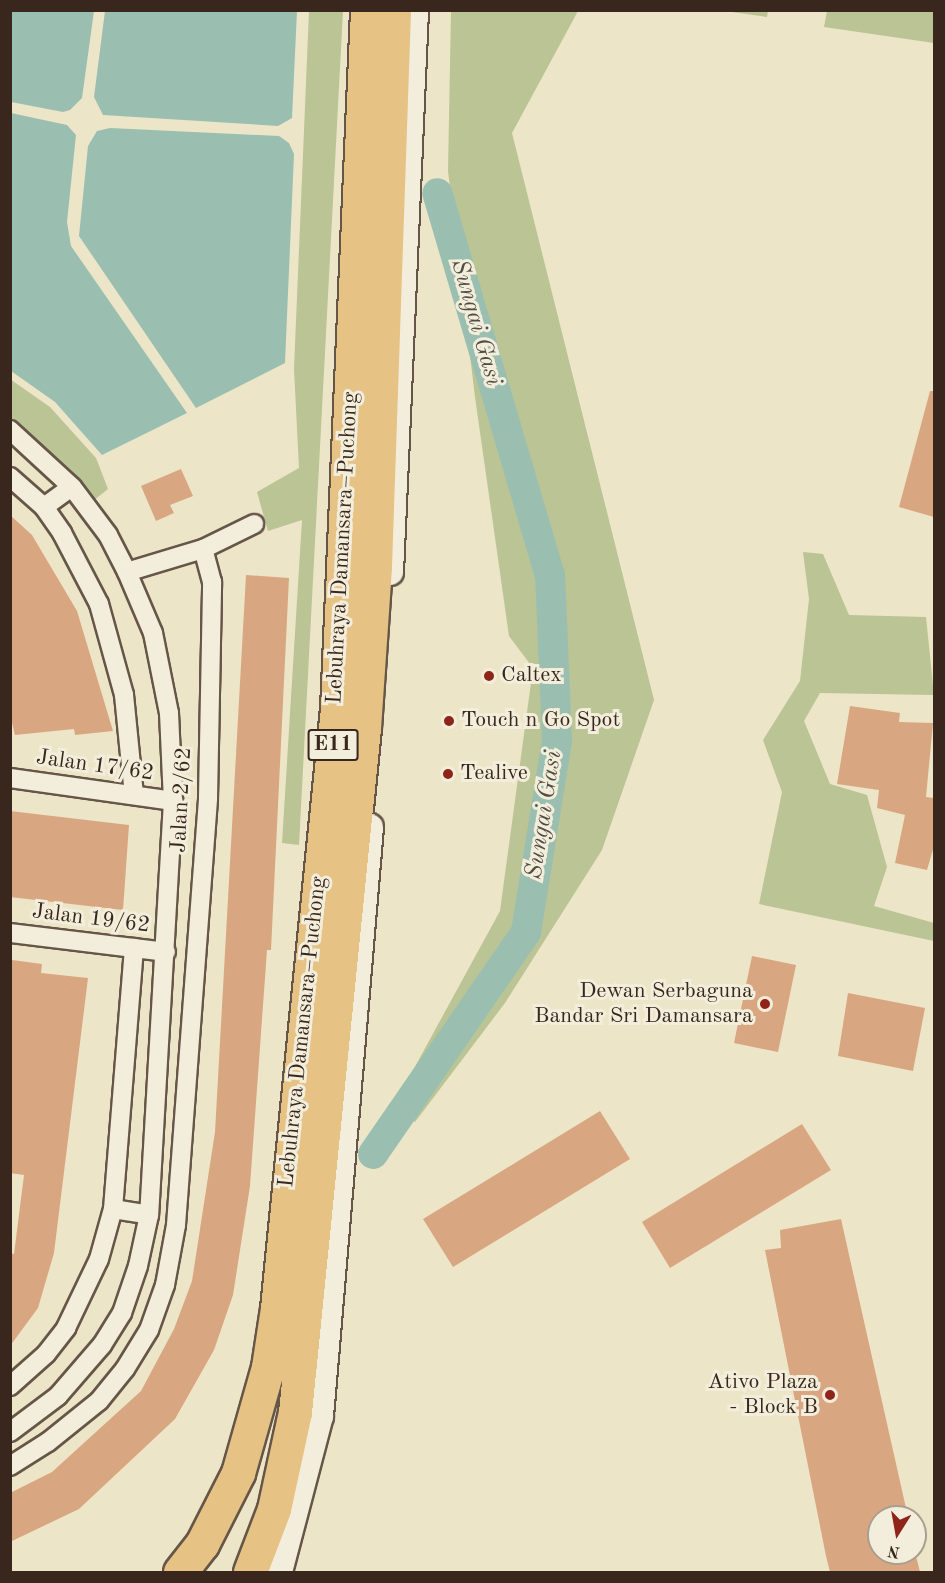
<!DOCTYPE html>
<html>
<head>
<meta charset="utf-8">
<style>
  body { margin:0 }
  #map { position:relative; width:945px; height:1583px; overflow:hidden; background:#ede5c7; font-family:"Old Standard TT",serif }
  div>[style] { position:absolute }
  .green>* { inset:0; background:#bac494 }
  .water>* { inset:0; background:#9abfb1 }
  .river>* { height:30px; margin:-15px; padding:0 15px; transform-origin:15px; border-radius:15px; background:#9abfb1 }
  .building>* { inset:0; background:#d9a682 }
  .roads { filter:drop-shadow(2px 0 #665648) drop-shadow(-2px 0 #665648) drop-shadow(0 2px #665648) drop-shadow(0 -2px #665648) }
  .street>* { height:18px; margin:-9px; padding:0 9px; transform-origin:9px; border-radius:9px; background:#f3eedb }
  .secondary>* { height:26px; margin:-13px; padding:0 13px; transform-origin:13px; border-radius:13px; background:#f3eedb }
  .highway>* { height:33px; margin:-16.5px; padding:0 16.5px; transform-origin:16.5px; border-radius:16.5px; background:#e6c284 }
  .dots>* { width:16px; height:16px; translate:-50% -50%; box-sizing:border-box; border:3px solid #f3eedb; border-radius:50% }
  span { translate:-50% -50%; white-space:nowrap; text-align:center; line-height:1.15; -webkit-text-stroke:6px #f3eedb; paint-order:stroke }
  .shield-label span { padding:2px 4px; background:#f3eedb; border:2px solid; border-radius:4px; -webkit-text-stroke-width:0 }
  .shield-label { font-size:21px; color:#39271e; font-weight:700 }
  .street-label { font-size:22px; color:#39271e }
  .poi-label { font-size:22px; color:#39271e }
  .left { translate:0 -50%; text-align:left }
  .right { translate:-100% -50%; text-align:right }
  .water-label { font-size:24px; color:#514d43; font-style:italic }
  .frame { position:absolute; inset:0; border:12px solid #39271e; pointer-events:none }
  .north { position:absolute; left:867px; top:1505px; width:60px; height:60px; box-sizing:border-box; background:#f3eedb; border:2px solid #a99e8f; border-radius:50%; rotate:191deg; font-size:16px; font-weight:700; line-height:24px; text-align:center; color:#39271e }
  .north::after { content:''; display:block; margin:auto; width:21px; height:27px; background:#8f2418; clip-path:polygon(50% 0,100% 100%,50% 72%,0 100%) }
</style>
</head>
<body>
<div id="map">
  <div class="green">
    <div style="clip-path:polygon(309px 11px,343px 11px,299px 845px,282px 843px,302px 520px,268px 531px,257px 492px,299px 468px,294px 369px)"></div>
    <div style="clip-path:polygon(451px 11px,578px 11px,512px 133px,654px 700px,602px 850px,505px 1003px,415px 1122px,393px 1107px,500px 911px,533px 668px,509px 636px,475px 397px,448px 171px)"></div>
    <div style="clip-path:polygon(725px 11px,768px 11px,767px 17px)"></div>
    <div style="clip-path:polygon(827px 11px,934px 11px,934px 43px,824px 27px)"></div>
    <div style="clip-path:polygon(10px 379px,50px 407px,96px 458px,108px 489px,88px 505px,11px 426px)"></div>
    <div style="clip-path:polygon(803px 552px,823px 554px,849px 615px,926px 617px,934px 695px,820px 693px,804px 721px,830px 784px,867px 795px,887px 867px,874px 906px,934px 923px,934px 941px,759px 904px,782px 792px,763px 740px,800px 681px,809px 599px)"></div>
  </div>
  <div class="water">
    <div style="clip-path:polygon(10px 11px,94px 11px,82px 98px,70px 110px,63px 112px,11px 102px)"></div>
    <div style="clip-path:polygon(105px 11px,297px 11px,292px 118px,278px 126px,103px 115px,94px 97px)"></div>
    <div style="clip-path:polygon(11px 113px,67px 125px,76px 135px,67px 222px,71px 246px,187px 413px,102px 455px,55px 402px,11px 371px)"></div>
    <div style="clip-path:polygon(110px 128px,279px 136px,289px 143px,294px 154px,285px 363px,196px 408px,79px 236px,88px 146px,97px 131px)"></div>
  </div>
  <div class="river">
    <div style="left:373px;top:1154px;width:270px;rotate:-55.4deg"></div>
    <div style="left:526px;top:932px;width:194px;rotate:-80.8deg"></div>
    <div style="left:557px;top:740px;width:164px;rotate:-92.4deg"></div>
    <div style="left:550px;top:576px;width:399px;rotate:-106.4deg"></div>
  </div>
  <div class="building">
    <div style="clip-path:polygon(930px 391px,934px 391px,934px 517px,899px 507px)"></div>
    <div style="clip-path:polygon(181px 469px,193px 496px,170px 505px,174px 513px,156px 521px,141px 486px)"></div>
    <div style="clip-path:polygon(10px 515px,32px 535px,77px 611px,113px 731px,75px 735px,74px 729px,15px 735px,10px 714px)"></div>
    <div style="clip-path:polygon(246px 575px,289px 578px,271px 950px,267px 950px,250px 1186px,233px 1295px,214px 1350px,175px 1419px,79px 1509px,10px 1542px,10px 1493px,52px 1472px,141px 1391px,174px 1329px,192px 1281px,215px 1132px)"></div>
    <div style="clip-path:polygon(850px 706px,900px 713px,899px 722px,933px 723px,926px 797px,934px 798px,934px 846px,927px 870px,895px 863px,905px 815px,877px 808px,879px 790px,837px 784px)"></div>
    <div style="clip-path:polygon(10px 811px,129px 825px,123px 910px,10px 897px)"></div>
    <div style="clip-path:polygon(752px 956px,796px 965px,778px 1052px,734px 1043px)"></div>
    <div style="clip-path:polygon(12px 960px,42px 964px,41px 973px,88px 978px,54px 1253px,38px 1308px,10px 1346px,10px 1253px,14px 1254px,24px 1175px,10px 1173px)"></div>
    <div style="clip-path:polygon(848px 993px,925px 1008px,913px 1071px,838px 1056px)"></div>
    <div style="clip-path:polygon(600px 1111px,630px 1159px,453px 1267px,423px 1219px)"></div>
    <div style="clip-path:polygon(802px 1124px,831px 1170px,670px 1268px,642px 1222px)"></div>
    <div style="clip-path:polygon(841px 1219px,908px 1517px,879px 1517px,879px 1553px,889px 1553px,891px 1561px,916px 1556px,920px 1572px,830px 1572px,826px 1556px,765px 1250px,781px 1248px,780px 1230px)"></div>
  </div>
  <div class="roads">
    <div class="street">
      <div style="left:10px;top:430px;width:84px;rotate:42.6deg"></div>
      <div style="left:72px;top:487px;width:60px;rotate:53.1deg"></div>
      <div style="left:108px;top:535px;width:42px;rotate:62.8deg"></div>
      <div style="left:127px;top:572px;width:66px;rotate:66.9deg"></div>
      <div style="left:153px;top:633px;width:82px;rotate:78.7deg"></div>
      <div style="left:169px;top:713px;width:88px;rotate:87.4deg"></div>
      <div style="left:173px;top:801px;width:415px;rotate:93.3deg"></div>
      <div style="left:149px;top:1215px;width:52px;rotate:102.2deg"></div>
      <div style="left:138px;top:1266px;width:50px;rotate:108.8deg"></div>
      <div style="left:122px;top:1313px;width:38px;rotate:122deg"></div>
      <div style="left:102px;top:1345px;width:67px;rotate:130.8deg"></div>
      <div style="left:58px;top:1396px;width:60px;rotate:143.1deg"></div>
      <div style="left:10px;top:477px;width:45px;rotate:41.4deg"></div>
      <div style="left:44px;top:507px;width:32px;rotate:55deg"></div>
      <div style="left:62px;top:533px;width:80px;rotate:62.5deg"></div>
      <div style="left:99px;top:604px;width:94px;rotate:74.6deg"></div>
      <div style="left:124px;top:695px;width:100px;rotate:84.3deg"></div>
      <div style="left:44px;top:507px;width:34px;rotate:-36deg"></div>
      <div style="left:203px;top:549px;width:57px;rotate:-26.1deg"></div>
      <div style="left:10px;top:778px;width:165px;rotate:8deg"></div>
      <div style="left:10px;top:933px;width:157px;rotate:6.9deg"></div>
      <div style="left:113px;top:1209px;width:36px;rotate:9deg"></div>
      <div style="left:10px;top:1386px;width:48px;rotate:-41.6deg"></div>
      <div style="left:46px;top:1354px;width:33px;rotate:-52deg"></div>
      <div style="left:66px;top:1328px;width:76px;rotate:-64.4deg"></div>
      <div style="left:99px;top:1259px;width:52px;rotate:-74.4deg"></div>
      <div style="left:113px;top:1209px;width:262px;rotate:-85.4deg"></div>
      <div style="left:10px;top:1466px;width:45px;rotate:-32.3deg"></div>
      <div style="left:48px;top:1442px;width:65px;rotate:-38.8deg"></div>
      <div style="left:99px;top:1401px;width:41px;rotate:-50.9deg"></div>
      <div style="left:125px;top:1369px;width:46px;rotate:-58.4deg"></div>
      <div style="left:149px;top:1330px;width:48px;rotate:-70.4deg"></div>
      <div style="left:165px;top:1285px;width:61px;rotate:-79.6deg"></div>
      <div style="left:176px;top:1225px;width:428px;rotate:-85.7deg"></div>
      <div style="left:208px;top:798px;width:216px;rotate:-88.9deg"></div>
      <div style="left:212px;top:582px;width:34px;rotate:-105deg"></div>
      <div style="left:203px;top:549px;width:79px;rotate:163.2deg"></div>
    </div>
    <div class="secondary">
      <div style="left:390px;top:572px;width:563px;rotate:-87.45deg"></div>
      <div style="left:279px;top:1572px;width:161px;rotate:-75.3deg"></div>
      <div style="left:320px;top:1416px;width:591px;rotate:-85.15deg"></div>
    </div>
    <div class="highway">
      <div style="left:180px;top:1572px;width:36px;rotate:-52deg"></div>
      <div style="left:202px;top:1544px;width:80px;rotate:-63.1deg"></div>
      <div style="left:238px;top:1473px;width:110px;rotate:-74.2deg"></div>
      <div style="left:268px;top:1367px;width:60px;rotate:-81.3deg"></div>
      <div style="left:277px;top:1308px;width:602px;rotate:-84.28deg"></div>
      <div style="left:337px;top:709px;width:700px;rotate:-87.54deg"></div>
      <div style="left:250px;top:1572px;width:67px;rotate:-69.1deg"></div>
      <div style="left:274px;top:1509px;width:99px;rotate:-77.8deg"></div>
      <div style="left:295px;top:1412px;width:687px;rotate:-84.24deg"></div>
      <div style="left:364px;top:728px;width:162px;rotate:-86.1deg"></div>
      <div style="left:375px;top:566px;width:556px;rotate:-88.04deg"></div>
    </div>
  </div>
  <div class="dots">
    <div style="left:489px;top:676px;background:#8f2418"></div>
    <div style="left:449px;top:721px;background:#8f2418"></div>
    <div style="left:448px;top:774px;background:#8f2418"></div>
    <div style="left:765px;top:1004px;background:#8f2418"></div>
    <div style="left:830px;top:1395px;background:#8f2418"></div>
  </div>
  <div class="shield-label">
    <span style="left:333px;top:745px">E11</span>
  </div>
  <div class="street-label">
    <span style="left:343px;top:548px;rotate:-87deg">Lebuhraya Damansara–Puchong</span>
    <span style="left:95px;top:766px;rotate:8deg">Jalan 17/62</span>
    <span style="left:182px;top:800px;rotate:-87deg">Jalan 2/62</span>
    <span style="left:91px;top:919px;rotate:7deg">Jalan 19/62</span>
    <span style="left:303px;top:1032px;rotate:-84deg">Lebuhraya Damansara–Puchong</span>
  </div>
  <div class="poi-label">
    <span class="left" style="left:501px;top:676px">Caltex</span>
    <span class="left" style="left:461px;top:721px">Touch n Go Spot</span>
    <span class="left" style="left:460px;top:774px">Tealive</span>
    <span class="right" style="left:753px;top:1004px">Dewan Serbaguna<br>Bandar Sri Damansara</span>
    <span class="right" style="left:818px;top:1395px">Ativo Plaza<br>- Block B</span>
  </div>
  <div class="water-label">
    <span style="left:475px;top:323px;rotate:74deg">Sungai Gasi</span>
    <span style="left:545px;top:815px;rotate:-81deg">Sungai Gasi</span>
  </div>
  <div class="frame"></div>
  <div class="north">N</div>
</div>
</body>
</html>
